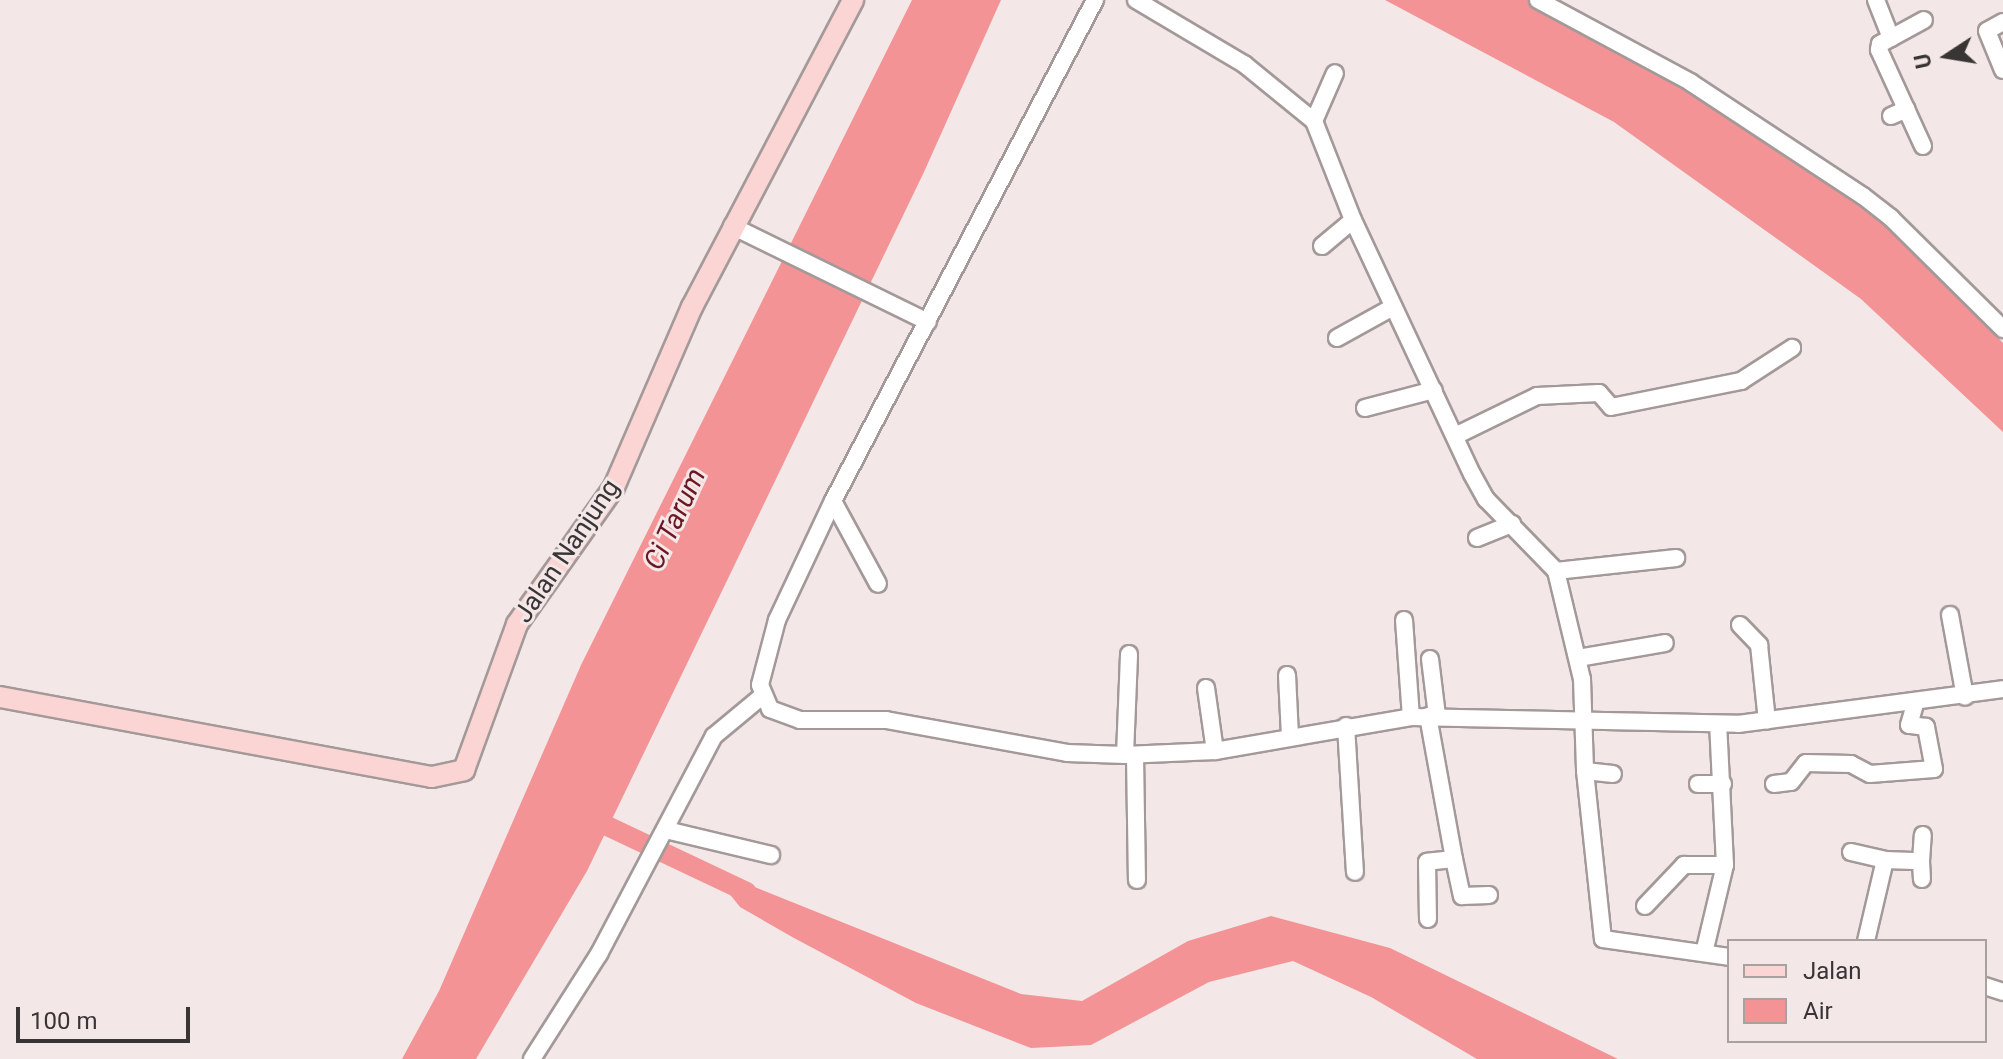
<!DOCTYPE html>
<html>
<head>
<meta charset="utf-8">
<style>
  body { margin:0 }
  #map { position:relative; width:2003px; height:1059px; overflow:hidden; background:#f3e8e7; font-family:Roboto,sans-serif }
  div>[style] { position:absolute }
  .water>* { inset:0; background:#f39396 }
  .river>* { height:20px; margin:-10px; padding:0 10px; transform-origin:10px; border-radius:10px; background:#f39396 }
  .roads { filter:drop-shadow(2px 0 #a39998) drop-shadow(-2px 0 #a39998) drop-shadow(0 2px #a39998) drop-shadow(0 -2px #a39998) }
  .minor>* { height:16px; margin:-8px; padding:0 8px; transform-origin:8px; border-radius:8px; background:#fff }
  .major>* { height:20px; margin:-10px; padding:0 10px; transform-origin:10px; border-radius:10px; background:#fbd4d4 }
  span { translate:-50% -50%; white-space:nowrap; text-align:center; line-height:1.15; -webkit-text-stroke:6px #f3e8e7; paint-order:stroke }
  .street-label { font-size:26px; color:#393535 }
  .water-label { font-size:28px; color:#6b1723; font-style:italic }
  .legend { position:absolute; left:1727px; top:939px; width:260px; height:104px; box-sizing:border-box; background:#f3e8e7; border:2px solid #a9a0a0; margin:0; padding:10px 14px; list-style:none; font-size:24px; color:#393535 }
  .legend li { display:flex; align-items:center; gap:16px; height:40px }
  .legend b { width:40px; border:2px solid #a9a0a0 }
  .north { position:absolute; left:1907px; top:16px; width:80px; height:80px; -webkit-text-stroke:6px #f3e8e7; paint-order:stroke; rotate:258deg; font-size:22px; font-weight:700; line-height:32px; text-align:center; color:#393535 }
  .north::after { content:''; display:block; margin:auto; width:28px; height:36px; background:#393535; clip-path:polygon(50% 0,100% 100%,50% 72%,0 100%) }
  .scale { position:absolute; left:16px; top:1007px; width:174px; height:36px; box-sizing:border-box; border:4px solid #393535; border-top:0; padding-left:10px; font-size:24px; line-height:28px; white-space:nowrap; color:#393535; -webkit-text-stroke:6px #f3e8e7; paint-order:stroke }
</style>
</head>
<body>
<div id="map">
  <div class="water">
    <div style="clip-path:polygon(912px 0,1001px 0,924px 172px,587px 871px,476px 1059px,402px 1059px,439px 991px,581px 665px)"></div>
    <div style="clip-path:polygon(1385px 0,1528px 0,1717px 102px,1894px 226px,2003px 343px,2003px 432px,1861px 299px,1614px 122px)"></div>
    <div style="clip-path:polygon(727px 876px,1021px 994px,1082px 1001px,1188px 941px,1271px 916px,1390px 948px,1618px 1059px,1477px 1059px,1371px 997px,1293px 961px,1209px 982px,1091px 1045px,1031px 1048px,916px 1003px,794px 938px,740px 907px,720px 882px)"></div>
  </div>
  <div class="river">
    <div style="left:584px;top:815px;width:180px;rotate:25.3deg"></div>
  </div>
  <div class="roads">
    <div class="minor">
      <div style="left:1095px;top:0;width:565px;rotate:117.61deg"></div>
      <div style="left:833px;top:501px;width:132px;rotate:115.2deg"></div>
      <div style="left:777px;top:620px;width:67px;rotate:104.7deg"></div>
      <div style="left:760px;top:685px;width:26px;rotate:67deg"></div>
      <div style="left:770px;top:709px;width:32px;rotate:20deg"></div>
      <div style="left:800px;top:720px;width:86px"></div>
      <div style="left:886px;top:720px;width:184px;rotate:10.3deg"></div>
      <div style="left:1067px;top:753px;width:58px;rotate:2deg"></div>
      <div style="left:1125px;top:755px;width:90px;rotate:-2.5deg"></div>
      <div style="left:1215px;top:751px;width:199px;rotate:-9.8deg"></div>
      <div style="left:1411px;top:717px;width:327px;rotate:1.2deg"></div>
      <div style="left:1738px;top:724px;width:267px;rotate:-7.5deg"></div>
      <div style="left:1136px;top:0;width:126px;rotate:30.7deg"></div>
      <div style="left:1244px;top:64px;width:90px;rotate:39.2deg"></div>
      <div style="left:1314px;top:121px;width:106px;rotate:68.5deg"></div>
      <div style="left:1353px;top:220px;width:280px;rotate:64.9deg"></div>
      <div style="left:1472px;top:474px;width:29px;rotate:61deg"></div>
      <div style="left:1486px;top:499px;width:100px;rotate:45.8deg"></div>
      <div style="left:1556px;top:571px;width:111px;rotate:76.5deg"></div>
      <div style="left:1582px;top:679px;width:92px;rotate:88.1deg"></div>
      <div style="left:1585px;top:771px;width:169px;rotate:83.9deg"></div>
      <div style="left:1603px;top:939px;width:127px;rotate:8.1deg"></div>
      <div style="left:1538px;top:0;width:173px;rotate:28.3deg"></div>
      <div style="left:1690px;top:82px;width:207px;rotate:33.4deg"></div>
      <div style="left:1863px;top:196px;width:36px;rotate:38deg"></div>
      <div style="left:1891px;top:218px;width:158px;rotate:44.7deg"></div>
      <div style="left:1876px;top:0;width:41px;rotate:68.5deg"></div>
      <div style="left:2003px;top:22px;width:18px;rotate:151deg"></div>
      <div style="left:1987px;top:31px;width:42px;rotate:67.7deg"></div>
      <div style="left:1891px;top:116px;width:17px;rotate:-24deg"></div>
      <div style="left:1314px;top:121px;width:52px;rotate:-66.4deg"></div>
      <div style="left:1923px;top:146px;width:106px;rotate:-114.6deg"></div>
      <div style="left:1879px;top:50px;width:6px;rotate:-81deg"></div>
      <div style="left:1880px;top:44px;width:50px;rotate:-28.6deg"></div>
      <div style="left:732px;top:226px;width:218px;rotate:26.1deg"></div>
      <div style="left:1322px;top:246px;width:40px;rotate:-40deg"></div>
      <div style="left:1337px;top:338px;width:64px;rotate:-29deg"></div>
      <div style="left:1365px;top:408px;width:71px;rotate:-14.6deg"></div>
      <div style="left:1455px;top:436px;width:91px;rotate:-26deg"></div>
      <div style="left:1537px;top:396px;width:62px;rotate:-2.8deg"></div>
      <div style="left:1599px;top:393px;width:18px;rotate:49deg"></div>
      <div style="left:1611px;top:407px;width:133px;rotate:-11.3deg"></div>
      <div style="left:1741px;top:381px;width:61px;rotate:-32.9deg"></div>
      <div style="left:833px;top:501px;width:94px;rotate:61.5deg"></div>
      <div style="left:1477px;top:538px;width:38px;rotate:-22deg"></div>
      <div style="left:1556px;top:571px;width:121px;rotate:-6.2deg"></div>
      <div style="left:1950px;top:615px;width:83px;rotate:79.6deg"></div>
      <div style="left:1404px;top:620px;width:97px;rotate:85.9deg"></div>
      <div style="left:1740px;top:625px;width:28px;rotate:46deg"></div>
      <div style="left:1759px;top:645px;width:76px;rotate:84deg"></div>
      <div style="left:1578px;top:658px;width:88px;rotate:-9.8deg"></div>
      <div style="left:1430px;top:659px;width:57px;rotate:83deg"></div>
      <div style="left:1287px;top:675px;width:61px;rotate:87.2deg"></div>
      <div style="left:1206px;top:688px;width:64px;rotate:81.9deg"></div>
      <div style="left:1428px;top:716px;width:145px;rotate:79.7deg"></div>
      <div style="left:1454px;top:859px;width:27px;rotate:174deg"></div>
      <div style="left:1427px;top:862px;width:57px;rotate:89deg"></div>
      <div style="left:1346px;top:726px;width:146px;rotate:86.5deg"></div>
      <div style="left:1125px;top:755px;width:101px;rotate:-87.7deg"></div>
      <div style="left:1135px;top:755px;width:125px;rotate:89.1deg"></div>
      <div style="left:1585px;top:771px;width:28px;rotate:6deg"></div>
      <div style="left:1698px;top:784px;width:25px"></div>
      <div style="left:1774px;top:784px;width:17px;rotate:-7deg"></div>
      <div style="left:1791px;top:782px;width:24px;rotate:-52deg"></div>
      <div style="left:1806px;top:763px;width:45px;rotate:1.3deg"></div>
      <div style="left:1851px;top:764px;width:21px;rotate:28deg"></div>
      <div style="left:1870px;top:774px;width:64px;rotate:-4.5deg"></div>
      <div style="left:1934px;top:769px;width:43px;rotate:-100.8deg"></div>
      <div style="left:1926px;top:727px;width:17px;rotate:-173deg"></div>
      <div style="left:1909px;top:725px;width:22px;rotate:-74deg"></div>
      <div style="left:666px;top:830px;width:108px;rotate:13.4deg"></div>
      <div style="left:1851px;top:852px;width:35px;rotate:13deg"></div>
      <div style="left:1454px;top:859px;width:38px;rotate:78deg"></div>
      <div style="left:1462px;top:896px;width:27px;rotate:-2deg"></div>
      <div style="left:1921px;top:861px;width:26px;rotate:-86deg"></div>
      <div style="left:1645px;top:906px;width:57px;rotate:-46.4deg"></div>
      <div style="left:1684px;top:865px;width:41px"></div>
      <div style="left:1866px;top:941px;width:83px;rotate:-76.8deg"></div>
      <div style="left:1885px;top:860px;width:36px;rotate:2deg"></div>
      <div style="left:1921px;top:861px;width:18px;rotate:87deg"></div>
      <div style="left:1704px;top:953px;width:90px;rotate:-76.6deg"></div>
      <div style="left:1725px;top:865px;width:141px;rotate:-92.8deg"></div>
      <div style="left:1985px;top:986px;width:19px;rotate:18deg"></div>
      <div style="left:532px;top:1059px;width:125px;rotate:-57.5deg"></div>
      <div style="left:599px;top:954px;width:246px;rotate:-62.2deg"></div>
      <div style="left:714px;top:736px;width:61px;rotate:-39.7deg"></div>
    </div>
    <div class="major">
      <div style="left:0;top:697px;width:439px;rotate:10.5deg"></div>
      <div style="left:432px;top:777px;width:33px;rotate:-12deg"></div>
      <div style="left:464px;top:770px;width:155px;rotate:-70deg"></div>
      <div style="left:517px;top:624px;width:168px;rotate:-54.7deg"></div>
      <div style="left:614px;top:487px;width:196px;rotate:-66.6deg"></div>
      <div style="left:692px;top:307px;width:347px;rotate:-62.3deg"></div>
    </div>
  </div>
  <div class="street-label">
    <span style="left:567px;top:551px;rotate:-56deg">Jalan Nanjung</span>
  </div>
  <div class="water-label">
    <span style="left:675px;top:519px;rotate:-65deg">Ci Tarum</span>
  </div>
  <ul class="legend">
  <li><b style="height:10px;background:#fbd4d4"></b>Jalan</li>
  <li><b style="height:22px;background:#f39396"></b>Air</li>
  </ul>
  <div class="north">U</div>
  <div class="scale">100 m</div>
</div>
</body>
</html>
